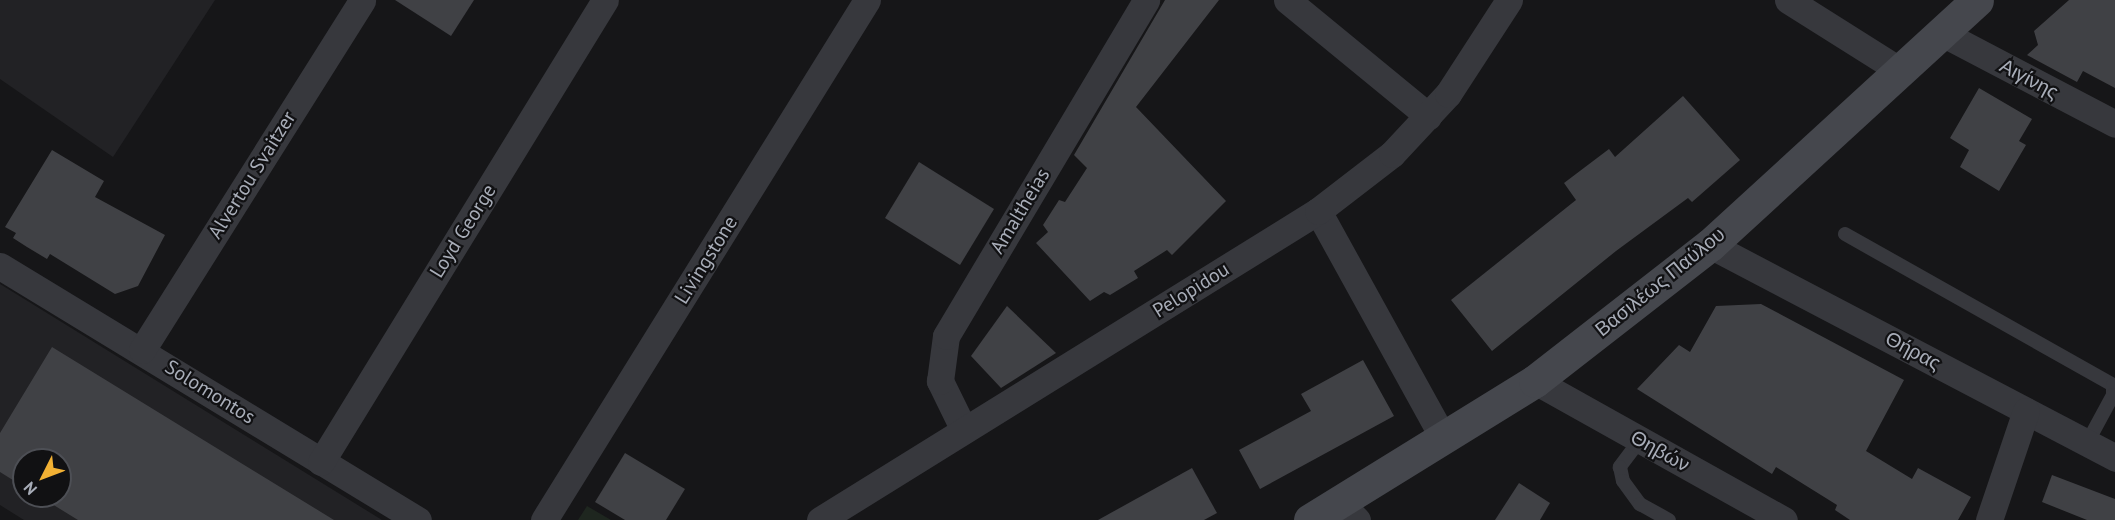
<!DOCTYPE html>
<html>
<head>
<meta charset="utf-8">
<style>
  body { margin:0 }
  #map { position:relative; width:2115px; height:520px; overflow:hidden; background:#161618; font-family:"PT Sans",sans-serif }
  div>[style] { position:absolute }
  .built>* { inset:0; background:#222225 }
  .green>* { inset:0; background:#1e261f }
  .building>* { inset:0; background:#404145 }
  .lane>* { height:14px; margin:-7px; padding:0 7px; transform-origin:7px; border-radius:7px; background:#37383d }
  .street>* { height:27px; margin:-13.5px; padding:0 13.5px; transform-origin:13.5px; border-radius:13.5px; background:#37383d }
  .secondary>* { height:33px; margin:-16.5px; padding:0 16.5px; transform-origin:16.5px; border-radius:16.5px; background:#45474d }
  span { translate:-50% -50%; white-space:nowrap; text-align:center; line-height:1.15; -webkit-text-stroke:4.5px #111113; paint-order:stroke }
  .street-label { font-size:20px; color:#a8adb8 }
  .north { position:absolute; left:12px; top:448px; width:60px; height:60px; box-sizing:border-box; background:#111113; border:2px solid #4d4f55; border-radius:50%; rotate:228deg; font-size:16px; font-weight:700; line-height:24px; text-align:center; color:#a8adb8 }
  .north::after { content:''; display:block; margin:auto; width:21px; height:27px; background:#f2b134; clip-path:polygon(50% 0,100% 100%,50% 72%,0 100%) }
</style>
</head>
<body>
<div id="map">
  <div class="built">
    <div style="clip-path:polygon(0 0,215px 0,113px 157px,0 79px)"></div>
    <div style="clip-path:polygon(evenodd,0 284px,382px 520px,24px 520px,0 505px,0 284px,24px 460px,60px 460px,60px 496px,24px 496px,24px 460px)"></div>
  </div>
  <div class="green">
    <div style="clip-path:polygon(587px 506px,611px 520px,578px 520px)"></div>
  </div>
  <div class="building">
    <div style="clip-path:polygon(395px 0,474px 0,451px 36px)"></div>
    <div style="clip-path:polygon(1165px 0,1219px 0,1136px 107px,1226px 201px,1172px 255px,1167px 250px,1134px 271px,1138px 278px,1110px 295px,1104px 292px,1090px 301px,1036px 243px,1048px 232px,1043px 225px,1059px 200px,1065px 202px,1087px 168px,1074px 155px)"></div>
    <div style="clip-path:polygon(2069px 0,2115px 0,2115px 88px,2083px 71px,2077px 82px,2027px 55px,2038px 45px,2034px 31px)"></div>
    <div style="clip-path:polygon(1979px 88px,2032px 119px,2019px 141px,2026px 145px,1999px 191px,1960px 167px,1969px 150px,1950px 138px)"></div>
    <div style="clip-path:polygon(1683px 96px,1740px 160px,1692px 202px,1688px 198px,1616px 251px,1492px 351px,1451px 300px,1576px 200px,1564px 183px,1609px 149px,1615px 157px)"></div>
    <div style="clip-path:polygon(52px 150px,104px 181px,95px 197px,165px 235px,138px 286px,115px 294px,50px 254px,47px 259px,27px 247px,13px 238px,16px 233px,5px 227px)"></div>
    <div style="clip-path:polygon(919px 162px,994px 209px,960px 265px,885px 218px)"></div>
    <div style="clip-path:polygon(1761px 304px,1904px 380px,1866px 451px,1912px 479px,1918px 468px,1971px 497px,1958px 520px,1850px 520px,1835px 510px,1837px 505px,1776px 467px,1772px 474px,1637px 389px,1679px 345px,1690px 352px,1716px 306px)"></div>
    <div style="clip-path:polygon(1007px 306px,1056px 353px,1001px 388px,971px 356px)"></div>
    <div style="clip-path:polygon(52px 347px,334px 520px,78px 520px,39px 496px,60px 496px,60px 460px,24px 460px,24px 487px,0 472px,0 433px)"></div>
    <div style="clip-path:polygon(1363px 360px,1394px 416px,1260px 489px,1239px 450px,1311px 411px,1301px 394px)"></div>
    <div style="clip-path:polygon(625px 453px,685px 489px,666px 520px,625px 520px,595px 502px)"></div>
    <div style="clip-path:polygon(1192px 468px,1217px 513px,1204px 520px,1098px 520px)"></div>
    <div style="clip-path:polygon(2052px 475px,2115px 499px,2115px 520px,2087px 520px,2042px 502px)"></div>
    <div style="clip-path:polygon(1519px 483px,1550px 503px,1540px 520px,1495px 520px)"></div>
  </div>
  <div class="lane">
    <div style="left:1845px;top:234px;width:308px;rotate:29.4deg"></div>
    <div style="left:2113px;top:385px;width:10px;rotate:90deg"></div>
    <div style="left:2113px;top:395px;width:55px;rotate:118.4deg"></div>
    <div style="left:1640px;top:440px;width:34px;rotate:127deg"></div>
    <div style="left:1620px;top:467px;width:14px;rotate:78deg"></div>
    <div style="left:1623px;top:481px;width:29px;rotate:54deg"></div>
    <div style="left:1640px;top:504px;width:33px;rotate:29deg"></div>
  </div>
  <div class="street">
    <div style="left:1287px;top:0;width:183px;rotate:39.4deg"></div>
    <div style="left:1788px;top:0;width:131px;rotate:32.2deg"></div>
    <div style="left:1942px;top:33px;width:195px;rotate:27.7deg"></div>
    <div style="left:1318px;top:211px;width:258px;rotate:61.1deg"></div>
    <div style="left:1710px;top:245px;width:458px;rotate:27.7deg"></div>
    <div style="left:0;top:266px;width:489px;rotate:31.3deg"></div>
    <div style="left:142px;top:350px;width:413px;rotate:-57.8deg"></div>
    <div style="left:1535px;top:381px;width:285px;rotate:29.2deg"></div>
    <div style="left:964px;top:430px;width:55px;rotate:-116.1deg"></div>
    <div style="left:940px;top:381px;width:45px;rotate:-82.4deg"></div>
    <div style="left:946px;top:336px;width:391px;rotate:-59.2deg"></div>
    <div style="left:321px;top:462px;width:542px;rotate:-58.42deg"></div>
    <div style="left:1340px;top:503px;width:24px;rotate:45deg"></div>
    <div style="left:544px;top:520px;width:612px;rotate:-58.15deg"></div>
    <div style="left:820px;top:520px;width:586px;rotate:-31.82deg"></div>
    <div style="left:1318px;top:211px;width:93px;rotate:-37.6deg"></div>
    <div style="left:1392px;top:154px;width:82px;rotate:-47deg"></div>
    <div style="left:1448px;top:94px;width:112px;rotate:-57deg"></div>
    <div style="left:1989px;top:520px;width:115px;rotate:-71.3deg"></div>
  </div>
  <div class="secondary">
    <div style="left:1310px;top:520px;width:264px;rotate:-31.7deg"></div>
    <div style="left:1535px;top:381px;width:222px;rotate:-37.9deg"></div>
    <div style="left:1710px;top:245px;width:362px;rotate:-42.5deg"></div>
  </div>
  <div class="street-label">
    <span style="left:2029px;top:79px;rotate:28deg">Αιγίνης</span>
    <span style="left:252px;top:175px;rotate:-58deg">Alvertou Svaitzer</span>
    <span style="left:1020px;top:211px;rotate:-59deg">Amaltheias</span>
    <span style="left:463px;top:231px;rotate:-58deg">Loyd George</span>
    <span style="left:706px;top:260px;rotate:-58deg">Livingstone</span>
    <span style="left:1660px;top:282px;rotate:-39deg">Βασιλέως Παύλου</span>
    <span style="left:1191px;top:290px;rotate:-32deg">Pelopidou</span>
    <span style="left:1913px;top:351px;rotate:28deg">Θήρας</span>
    <span style="left:210px;top:392px;rotate:32deg">Solomontos</span>
    <span style="left:1660px;top:451px;rotate:29deg">Θηβών</span>
  </div>
  <div class="north">N</div>
</div>
</body>
</html>
